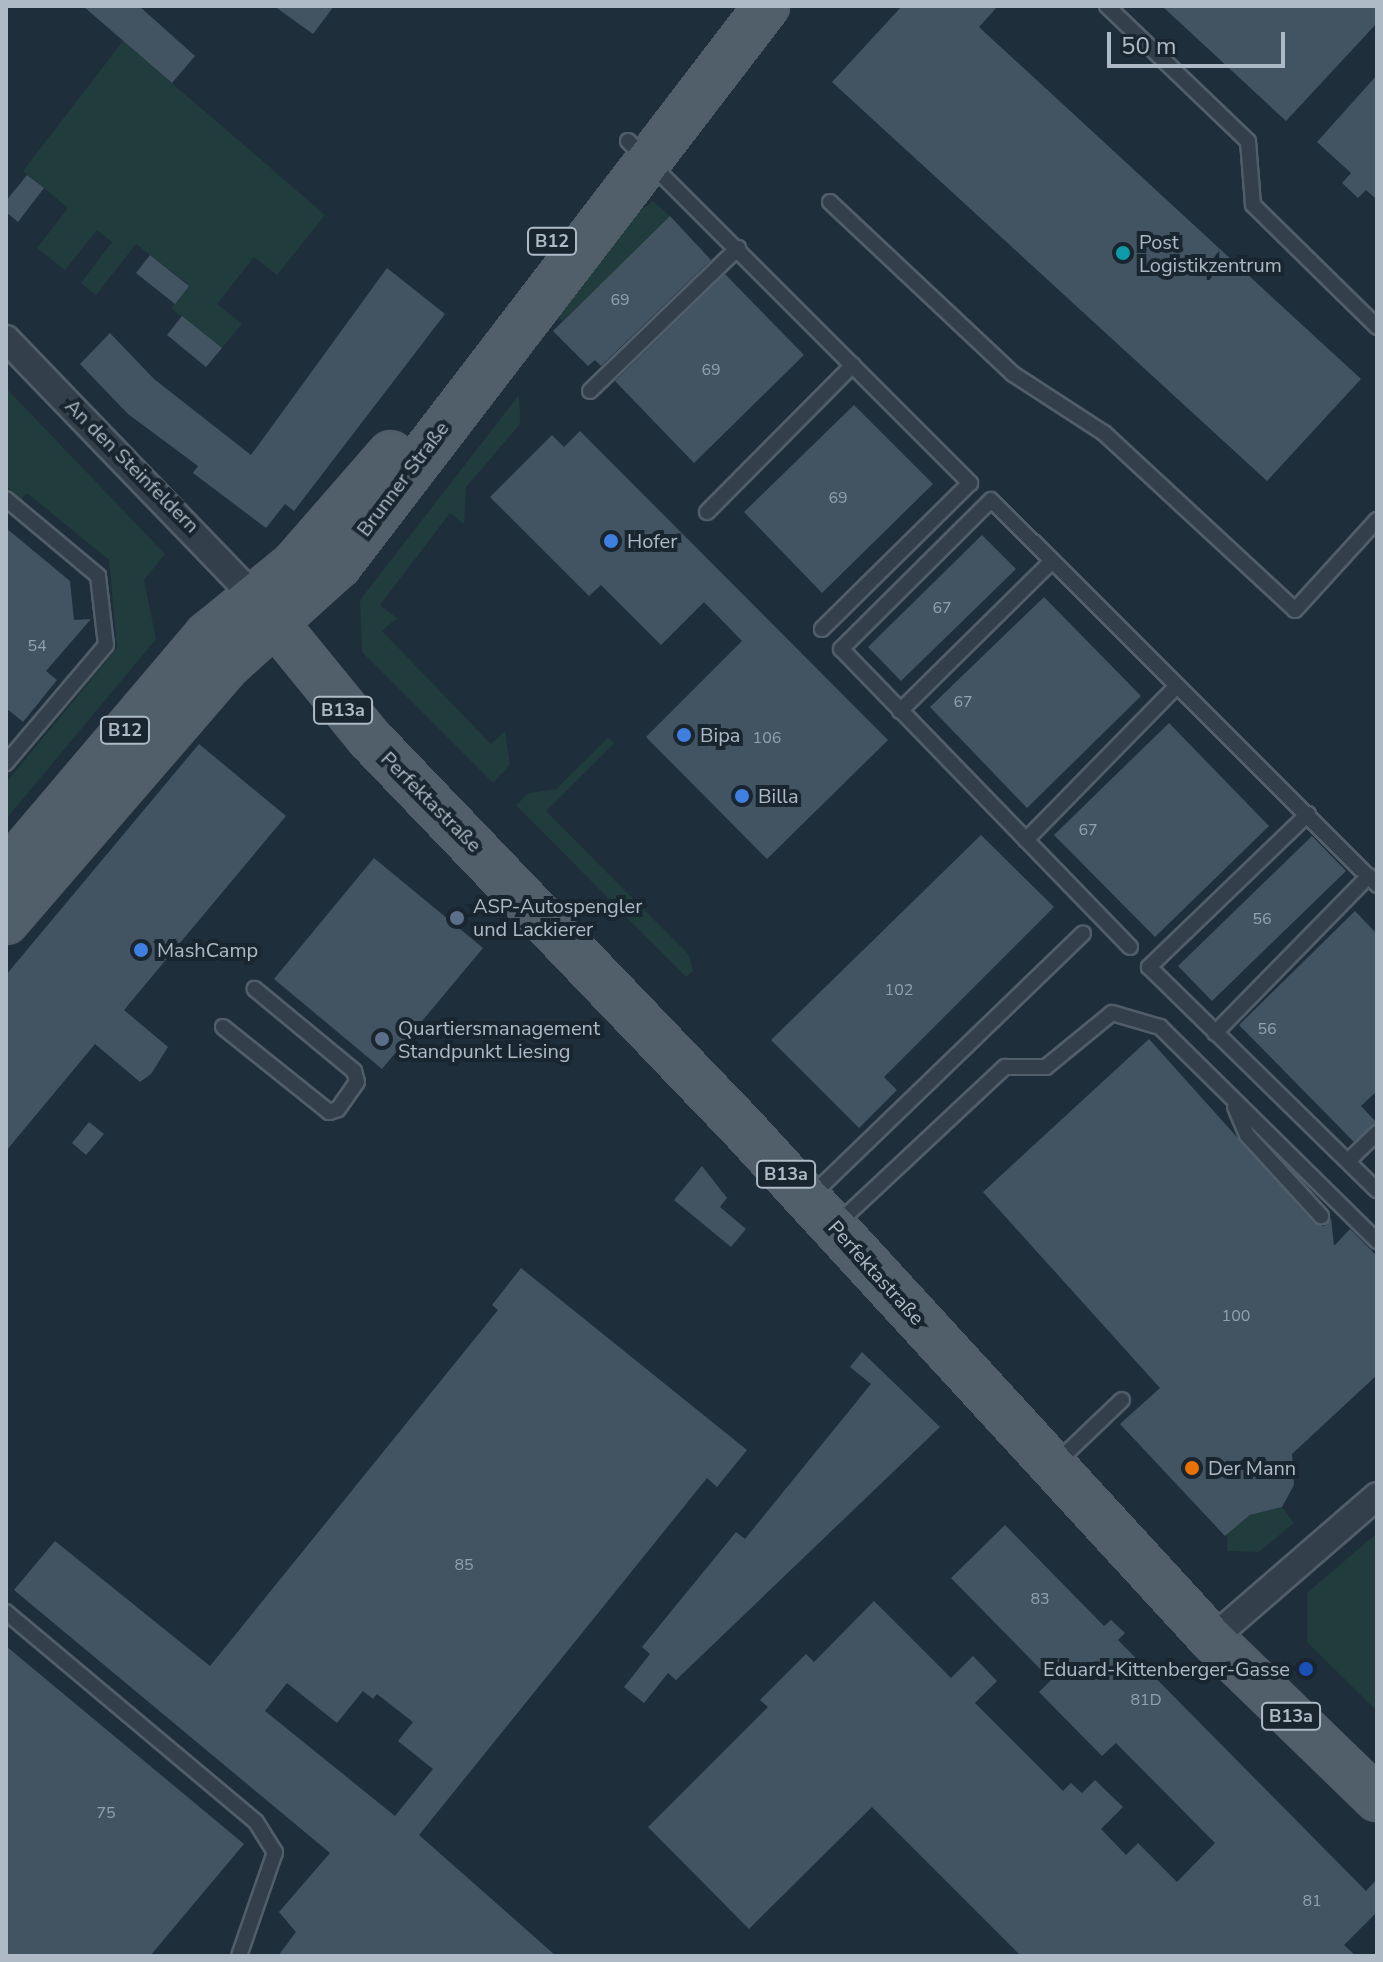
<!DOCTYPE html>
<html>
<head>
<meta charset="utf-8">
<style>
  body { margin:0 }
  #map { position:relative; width:1383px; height:1962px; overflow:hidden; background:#1f2e3b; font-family:"Nunito Sans",sans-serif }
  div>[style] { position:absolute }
  .green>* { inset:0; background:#213c3c }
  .building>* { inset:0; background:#425462 }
  .roads { filter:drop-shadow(2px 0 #515e69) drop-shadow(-2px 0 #515e69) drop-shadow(0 2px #515e69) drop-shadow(0 -2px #515e69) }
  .lane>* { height:14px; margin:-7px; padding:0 7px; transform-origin:7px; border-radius:7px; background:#33404b }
  .street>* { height:26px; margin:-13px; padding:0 13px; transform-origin:13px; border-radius:13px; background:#33404b }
  .primary>* { height:42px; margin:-21px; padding:0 21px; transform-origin:21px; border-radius:21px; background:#515f6b }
  .dots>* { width:22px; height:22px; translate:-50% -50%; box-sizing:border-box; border:4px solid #19252f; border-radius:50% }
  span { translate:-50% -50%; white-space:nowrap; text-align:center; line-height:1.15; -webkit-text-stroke:8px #19252f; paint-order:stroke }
  .number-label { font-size:16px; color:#93a1ae }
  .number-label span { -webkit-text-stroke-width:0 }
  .shield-label span { padding:2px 6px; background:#19252f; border:2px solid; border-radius:6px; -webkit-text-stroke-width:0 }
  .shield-label { font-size:18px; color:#aebbc7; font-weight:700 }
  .poi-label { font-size:20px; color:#aebbc7 }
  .left { translate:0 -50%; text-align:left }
  .right { translate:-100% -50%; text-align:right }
  .street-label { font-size:20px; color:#aebbc7 }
  .frame { position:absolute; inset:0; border:8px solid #aebbc7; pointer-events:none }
  .scale { position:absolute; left:1107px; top:32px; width:178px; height:36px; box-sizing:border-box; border:4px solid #aebbc7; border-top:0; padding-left:10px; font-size:24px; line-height:28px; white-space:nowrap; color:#aebbc7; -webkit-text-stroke:6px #19252f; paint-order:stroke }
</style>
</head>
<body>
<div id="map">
  <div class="green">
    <div style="clip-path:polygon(123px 41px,325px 215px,277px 275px,254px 257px,232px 285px,217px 304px,242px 324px,222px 348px,171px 308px,189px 285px,136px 244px,96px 295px,81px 283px,112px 242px,97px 230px,65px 270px,37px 248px,68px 208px,23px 171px)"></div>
    <div style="clip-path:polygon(653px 201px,670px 216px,563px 321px,551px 312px,629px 219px)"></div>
    <div style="clip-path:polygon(6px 388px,165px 554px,144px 580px,156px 639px,6px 819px,6px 783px,117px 648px,109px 560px,27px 493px,21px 499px,6px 486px)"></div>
    <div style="clip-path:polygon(519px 395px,520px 424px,466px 487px,464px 524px,450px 513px,380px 605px,397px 618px,382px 631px,491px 744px,505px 731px,510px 765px,493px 783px,362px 652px,360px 600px)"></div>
    <div style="clip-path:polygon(608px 738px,614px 743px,546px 811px,689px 955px,693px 971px,686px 977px,516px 805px,529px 793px,556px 789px)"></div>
    <div style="clip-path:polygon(1282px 1507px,1294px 1523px,1259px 1552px,1227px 1551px,1227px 1535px,1250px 1515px)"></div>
    <div style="clip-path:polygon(1377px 1533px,1377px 1711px,1307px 1642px,1307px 1593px)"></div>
  </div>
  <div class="building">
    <div style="clip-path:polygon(83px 6px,139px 6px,195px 56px,172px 83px)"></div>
    <div style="clip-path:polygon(274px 6px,334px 6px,313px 34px)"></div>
    <div style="clip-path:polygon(902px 6px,998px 6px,979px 27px,1361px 379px,1267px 481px,832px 82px)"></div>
    <div style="clip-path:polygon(1162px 6px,1377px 6px,1377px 23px,1286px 121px)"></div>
    <div style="clip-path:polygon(1377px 75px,1377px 200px,1366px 190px,1358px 198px,1342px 183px,1351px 173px,1317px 142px)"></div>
    <div style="clip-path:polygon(27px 175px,44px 188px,18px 222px,6px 212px,6px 201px)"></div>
    <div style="clip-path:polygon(670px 216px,711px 260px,601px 366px,595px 360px,588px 366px,553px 331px)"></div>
    <div style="clip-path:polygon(150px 255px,189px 286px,175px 304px,136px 273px)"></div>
    <div style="clip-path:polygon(387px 268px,445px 314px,294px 511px,285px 504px,266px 528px,193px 473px,198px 466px,128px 414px,80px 364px,110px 333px,154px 379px,251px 455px)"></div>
    <div style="clip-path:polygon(725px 274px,804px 355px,694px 463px,615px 381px)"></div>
    <div style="clip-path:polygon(182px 316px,222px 348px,206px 367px,167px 335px)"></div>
    <div style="clip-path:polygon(854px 405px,933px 484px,822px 593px,744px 512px)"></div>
    <div style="clip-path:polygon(580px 431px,888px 740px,767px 859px,646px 737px,742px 641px,704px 602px,661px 645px,601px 585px,589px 596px,490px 497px,552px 435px,564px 447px)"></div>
    <div style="clip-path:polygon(6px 528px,70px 581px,74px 620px,91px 619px,46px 671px,57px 680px,23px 722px,6px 708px)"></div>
    <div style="clip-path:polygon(982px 535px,1016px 569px,901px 681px,868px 647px)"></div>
    <div style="clip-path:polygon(1044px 597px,1141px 696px,1027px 808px,930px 707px)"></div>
    <div style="clip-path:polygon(1169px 723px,1269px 826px,1155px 937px,1054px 835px)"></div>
    <div style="clip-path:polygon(199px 744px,286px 816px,124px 1010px,168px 1047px,151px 1074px,140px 1082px,95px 1044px,6px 1151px,6px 975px)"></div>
    <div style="clip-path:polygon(981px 835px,1054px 907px,884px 1077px,897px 1090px,859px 1128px,771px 1040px)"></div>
    <div style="clip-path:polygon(1312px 836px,1346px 871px,1212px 1001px,1178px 966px)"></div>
    <div style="clip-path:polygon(374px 858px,483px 948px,382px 1069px,274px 979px)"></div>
    <div style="clip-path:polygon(1355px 911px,1377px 934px,1377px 1091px,1361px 1106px,1377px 1123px,1354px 1142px,1239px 1025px)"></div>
    <div style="clip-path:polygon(1149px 1039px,1314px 1223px,1324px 1226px,1331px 1218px,1334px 1246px,1350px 1229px,1377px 1256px,1377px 1375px,1292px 1454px,1294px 1485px,1282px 1507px,1250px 1515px,1225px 1536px,1120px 1424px,1160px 1388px,983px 1192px)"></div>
    <div style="clip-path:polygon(89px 1122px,104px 1134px,86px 1155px,72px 1143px)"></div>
    <div style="clip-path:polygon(702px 1166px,727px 1198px,720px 1207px,746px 1229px,731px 1247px,674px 1200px)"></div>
    <div style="clip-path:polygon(evenodd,521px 1268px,747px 1450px,717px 1487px,707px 1478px,419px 1835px,556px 1956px,278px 1956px,296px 1932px,279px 1912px,330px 1853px,14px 1590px,55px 1541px,210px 1666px,498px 1310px,492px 1305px,521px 1268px,287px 1683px,337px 1723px,363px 1691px,373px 1699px,377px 1694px,413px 1722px,398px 1741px,433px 1769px,395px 1816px,265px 1711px,287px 1683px)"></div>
    <div style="clip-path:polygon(862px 1352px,940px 1427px,676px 1680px,668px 1673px,644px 1703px,624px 1687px,650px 1654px,642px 1647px,736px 1532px,745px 1539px,871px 1384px,850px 1367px)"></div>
    <div style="clip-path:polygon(1005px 1525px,1104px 1626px,1111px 1620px,1125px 1633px,1118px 1640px,1366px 1891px,1377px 1879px,1377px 1912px,1344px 1945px,1356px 1956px,1021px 1956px,872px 1807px,749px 1929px,648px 1827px,768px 1707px,760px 1700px,806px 1654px,814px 1662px,874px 1601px,951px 1678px,973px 1656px,997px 1681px,975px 1703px,1063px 1791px,1071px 1783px,1082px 1793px,1095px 1780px,1123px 1807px,1101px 1829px,1126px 1855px,1138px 1843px,1177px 1882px,1215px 1843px,1116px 1743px,1102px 1756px,1039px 1692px,1051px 1680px,951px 1578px)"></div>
    <div style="clip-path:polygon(6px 1646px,244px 1844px,150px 1956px,6px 1956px)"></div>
  </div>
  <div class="roads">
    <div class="lane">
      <div style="left:1107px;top:6px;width:195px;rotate:43.8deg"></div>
      <div style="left:1248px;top:141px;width:64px;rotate:85.5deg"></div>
      <div style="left:1253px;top:205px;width:174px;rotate:44.5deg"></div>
      <div style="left:628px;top:141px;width:484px;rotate:45deg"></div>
      <div style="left:970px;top:483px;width:208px;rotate:135.4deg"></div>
      <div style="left:830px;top:202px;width:251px;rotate:43.2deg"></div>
      <div style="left:1013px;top:374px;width:108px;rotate:33deg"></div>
      <div style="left:1104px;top:433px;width:260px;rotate:42.8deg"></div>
      <div style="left:1295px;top:610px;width:122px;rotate:-47.7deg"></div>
      <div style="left:590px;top:391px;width:206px;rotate:-44deg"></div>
      <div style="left:6px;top:499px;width:120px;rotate:39.9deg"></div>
      <div style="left:98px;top:576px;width:69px;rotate:83.4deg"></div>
      <div style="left:106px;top:645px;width:155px;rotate:130.3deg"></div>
      <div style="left:707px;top:512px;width:207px;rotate:-45.2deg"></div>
      <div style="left:900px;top:711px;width:214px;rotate:-44.6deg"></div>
      <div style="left:1308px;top:814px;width:221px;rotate:136.1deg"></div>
      <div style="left:1149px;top:967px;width:319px;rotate:44.4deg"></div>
      <div style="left:1026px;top:840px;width:214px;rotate:-45.6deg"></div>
      <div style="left:1130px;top:947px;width:415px;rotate:-134.1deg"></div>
      <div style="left:841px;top:649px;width:211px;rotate:-44.8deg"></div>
      <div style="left:991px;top:500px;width:545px;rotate:44.93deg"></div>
      <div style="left:223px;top:1027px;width:136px;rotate:38.7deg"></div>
      <div style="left:329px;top:1112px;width:9px;rotate:-18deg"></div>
      <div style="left:338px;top:1109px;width:33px;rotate:-55deg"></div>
      <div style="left:357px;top:1082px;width:11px;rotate:-105deg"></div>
      <div style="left:354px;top:1071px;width:129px;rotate:-140.4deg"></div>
      <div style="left:1215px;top:1033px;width:220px;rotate:-45.6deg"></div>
      <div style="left:1235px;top:1107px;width:30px;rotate:67deg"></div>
      <div style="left:1247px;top:1135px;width:110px;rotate:47.6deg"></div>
      <div style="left:1348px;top:1161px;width:40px;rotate:-44deg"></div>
      <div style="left:811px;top:1196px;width:378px;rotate:-44deg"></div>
      <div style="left:837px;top:1224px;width:230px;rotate:-43.1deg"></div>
      <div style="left:1005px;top:1067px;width:41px"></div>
      <div style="left:1046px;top:1067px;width:85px;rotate:-39.3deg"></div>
      <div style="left:1112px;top:1013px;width:50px;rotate:16.3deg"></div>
      <div style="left:1160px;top:1027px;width:305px;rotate:44.6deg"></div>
      <div style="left:1056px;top:1463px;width:91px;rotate:-43.7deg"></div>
      <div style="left:6px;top:1612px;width:326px;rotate:40deg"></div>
      <div style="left:256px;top:1822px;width:36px;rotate:58deg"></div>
      <div style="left:275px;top:1852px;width:110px;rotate:109.1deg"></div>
    </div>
    <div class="street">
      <div style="left:6px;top:339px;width:358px;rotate:46.1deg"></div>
      <div style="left:1212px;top:1639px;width:218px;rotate:-40.9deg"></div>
    </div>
    <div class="primary">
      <div style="left:254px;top:597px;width:183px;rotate:50.8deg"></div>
      <div style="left:370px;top:739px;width:538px;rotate:46.21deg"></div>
      <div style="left:742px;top:1127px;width:695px;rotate:47.45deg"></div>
      <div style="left:1212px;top:1639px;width:230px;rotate:44.1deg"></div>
      <div style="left:6px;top:872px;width:311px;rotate:-49.7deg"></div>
      <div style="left:207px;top:635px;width:112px;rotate:-39.2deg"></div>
      <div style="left:294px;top:564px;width:147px;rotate:-48.9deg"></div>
      <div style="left:6px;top:922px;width:340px;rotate:-49.2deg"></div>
      <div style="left:228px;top:665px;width:149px;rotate:-42deg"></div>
      <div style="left:339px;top:565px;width:704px;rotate:-52.56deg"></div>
    </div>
  </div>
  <div class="dots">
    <div style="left:1123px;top:253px;background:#0f9aa8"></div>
    <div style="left:611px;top:541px;background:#3f7fe0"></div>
    <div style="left:684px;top:735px;background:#3f7fe0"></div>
    <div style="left:742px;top:796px;background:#3f7fe0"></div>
    <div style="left:457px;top:918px;background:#5c6f8a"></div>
    <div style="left:141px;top:950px;background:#3f7fe0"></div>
    <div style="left:382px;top:1039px;background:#5c6f8a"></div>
    <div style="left:1192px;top:1468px;background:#e8710a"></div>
    <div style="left:1306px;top:1669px;background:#1a4fb4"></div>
  </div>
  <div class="number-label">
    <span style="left:620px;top:300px">69</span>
    <span style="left:711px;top:370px">69</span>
    <span style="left:838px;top:498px">69</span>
    <span style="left:942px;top:608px">67</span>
    <span style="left:37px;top:646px">54</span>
    <span style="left:963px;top:702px">67</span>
    <span style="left:767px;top:738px">106</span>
    <span style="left:1088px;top:830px">67</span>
    <span style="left:1262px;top:919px">56</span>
    <span style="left:899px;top:990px">102</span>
    <span style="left:1267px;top:1029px">56</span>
    <span style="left:1236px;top:1316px">100</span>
    <span style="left:464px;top:1565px">85</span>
    <span style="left:1040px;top:1599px">83</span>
    <span style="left:1146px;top:1700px">81D</span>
    <span style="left:106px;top:1813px">75</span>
    <span style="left:1312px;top:1901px">81</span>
  </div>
  <div class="shield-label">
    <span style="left:552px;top:241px">B12</span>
    <span style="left:343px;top:710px">B13a</span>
    <span style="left:125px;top:730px">B12</span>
    <span style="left:786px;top:1174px">B13a</span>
    <span style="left:1291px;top:1716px">B13a</span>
  </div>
  <div class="poi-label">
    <span class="left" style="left:1139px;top:254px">Post<br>Logistikzentrum</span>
    <span class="left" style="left:627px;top:541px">Hofer</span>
    <span class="left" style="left:700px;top:735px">Bipa</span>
    <span class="left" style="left:758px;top:796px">Billa</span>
    <span class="left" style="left:473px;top:918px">ASP-Autospengler<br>und Lackierer</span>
    <span class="left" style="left:157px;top:950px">MashCamp</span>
    <span class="left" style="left:398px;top:1040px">Quartiersmanagement<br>Standpunkt Liesing</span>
    <span class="left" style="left:1208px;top:1468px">Der Mann</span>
    <span class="right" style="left:1290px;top:1669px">Eduard-Kittenberger-Gasse</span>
  </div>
  <div class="street-label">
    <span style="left:132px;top:466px;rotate:45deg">An den Steinfeldern</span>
    <span style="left:403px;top:479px;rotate:-53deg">Brunner Straße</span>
    <span style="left:431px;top:802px;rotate:45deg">Perfektastraße</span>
    <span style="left:876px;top:1273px;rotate:48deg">Perfektastraße</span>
  </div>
  <div class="frame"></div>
  <div class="scale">50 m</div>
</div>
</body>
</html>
